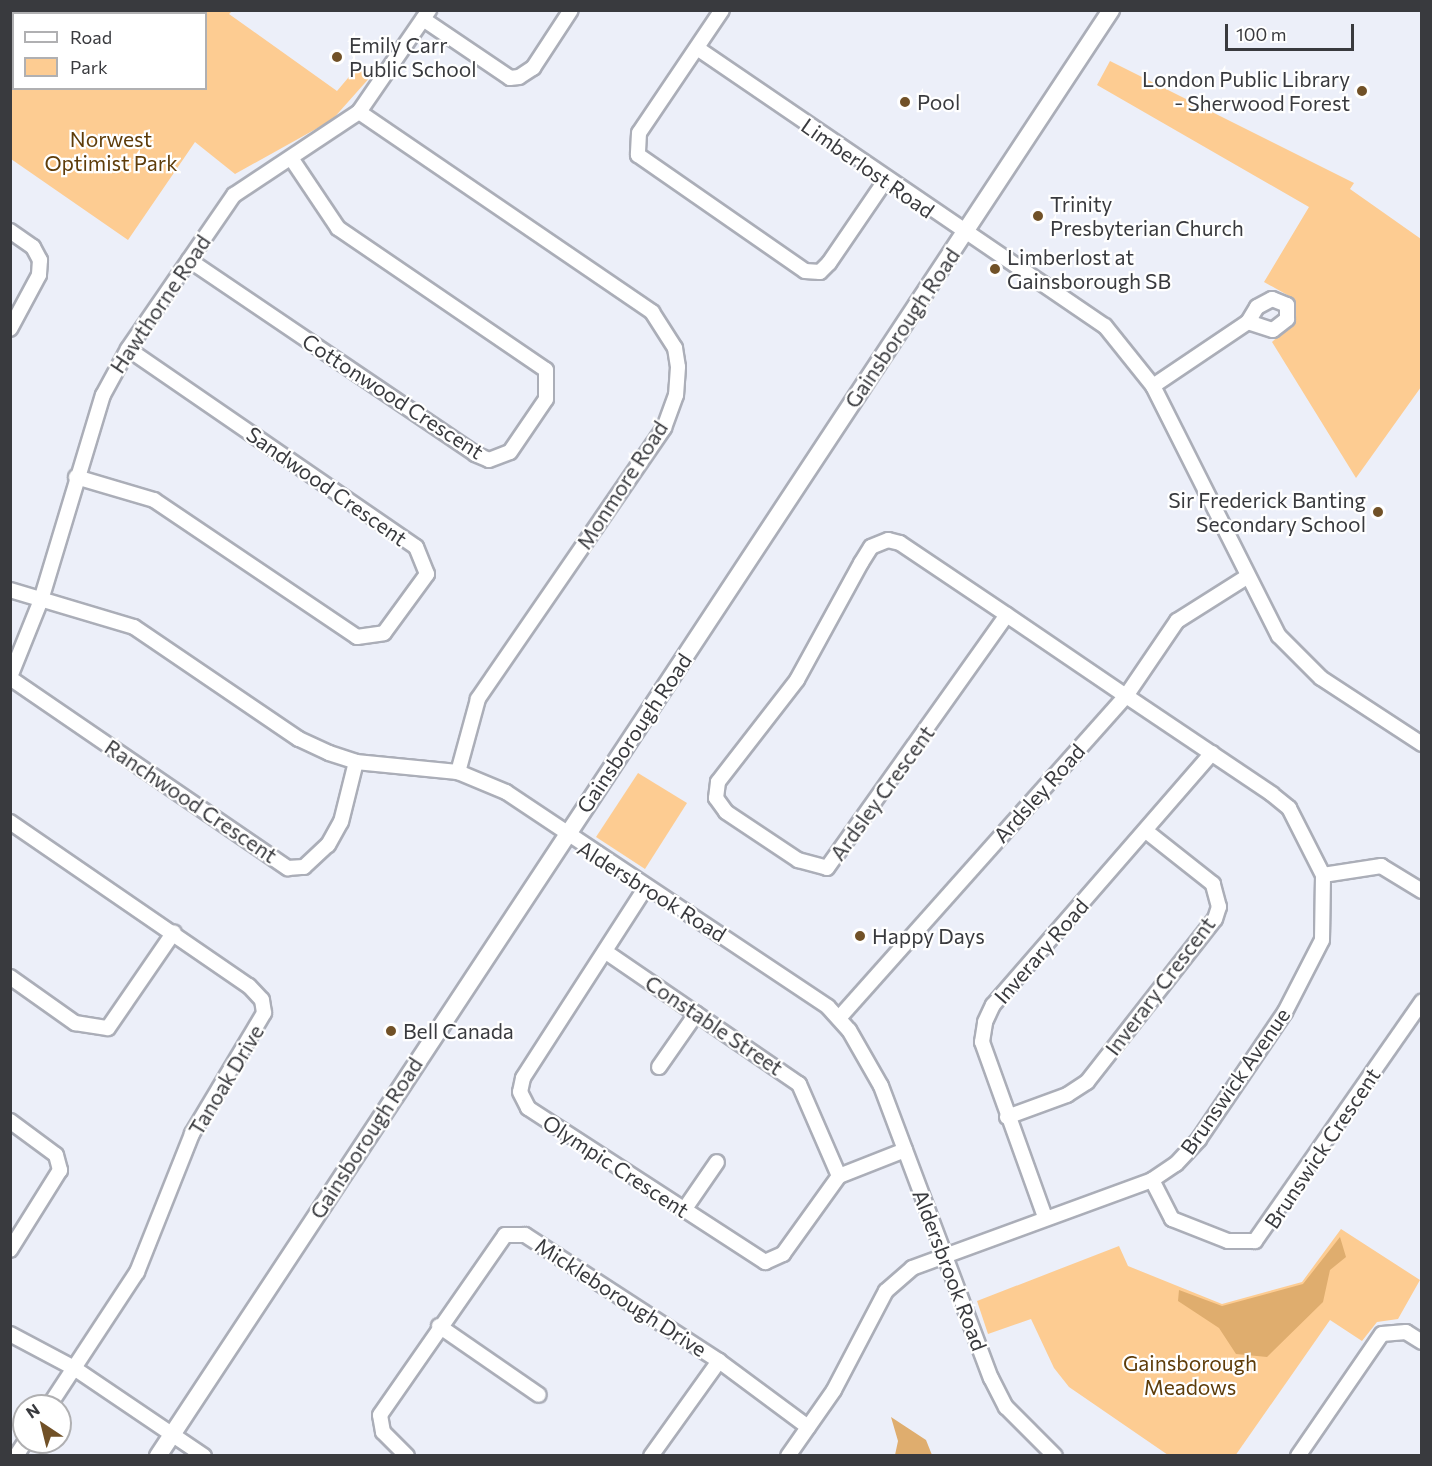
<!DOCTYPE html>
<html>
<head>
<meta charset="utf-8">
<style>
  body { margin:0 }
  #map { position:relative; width:1432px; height:1466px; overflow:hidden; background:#eceff9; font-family:Commissioner,sans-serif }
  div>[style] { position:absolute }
  .green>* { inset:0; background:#fdcc92 }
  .forest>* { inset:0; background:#dfad6e }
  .roads { filter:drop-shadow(2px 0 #abaeb8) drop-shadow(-2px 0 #abaeb8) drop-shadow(0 2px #abaeb8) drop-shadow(0 -2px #abaeb8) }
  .minor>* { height:14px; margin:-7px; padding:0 7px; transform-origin:7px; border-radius:7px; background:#fff }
  .major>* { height:16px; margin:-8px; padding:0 8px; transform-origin:8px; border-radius:8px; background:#fff }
  .dots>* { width:16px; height:16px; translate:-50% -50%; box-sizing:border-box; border:3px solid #fff; border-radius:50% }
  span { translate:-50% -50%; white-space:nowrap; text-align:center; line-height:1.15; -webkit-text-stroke:4.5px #fff; paint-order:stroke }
  .poi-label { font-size:21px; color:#393a3e }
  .left { translate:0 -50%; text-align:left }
  .right { translate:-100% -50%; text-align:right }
  .park-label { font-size:21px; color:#5e3c09 }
  .street-label { font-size:21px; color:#393a3e }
  .frame { position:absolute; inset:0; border:12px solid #393a3e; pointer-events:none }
  .legend { position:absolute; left:12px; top:12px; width:195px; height:78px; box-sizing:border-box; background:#fff; border:2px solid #b0b0b2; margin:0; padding:8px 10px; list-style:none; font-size:18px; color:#393a3e }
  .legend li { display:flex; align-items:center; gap:12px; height:30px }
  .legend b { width:30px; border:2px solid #b0b0b2 }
  .north { position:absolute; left:12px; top:1394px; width:60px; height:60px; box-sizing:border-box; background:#fff; border:2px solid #b0b0b2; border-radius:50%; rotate:325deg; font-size:16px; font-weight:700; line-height:24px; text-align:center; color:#393a3e }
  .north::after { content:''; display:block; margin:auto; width:21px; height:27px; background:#715127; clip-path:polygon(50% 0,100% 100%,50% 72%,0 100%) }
  .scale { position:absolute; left:1225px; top:24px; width:129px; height:27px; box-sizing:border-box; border:3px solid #393a3e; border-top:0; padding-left:8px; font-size:18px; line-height:21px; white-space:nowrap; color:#393a3e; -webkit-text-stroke:4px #fff; paint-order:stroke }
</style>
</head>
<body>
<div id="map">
  <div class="green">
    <div style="clip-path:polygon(30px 10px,232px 11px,229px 14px,337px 91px,359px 65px,372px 75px,332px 120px,235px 174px,195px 142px,128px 240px,11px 159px,11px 11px,15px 13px,14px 88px,206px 88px,206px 14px)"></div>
    <div style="clip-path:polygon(1110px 61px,1354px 183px,1350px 189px,1421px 239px,1421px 387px,1356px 478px,1272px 342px,1289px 326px,1291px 297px,1264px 282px,1309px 207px,1097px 85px)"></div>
    <div style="clip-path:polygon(638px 773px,687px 803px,645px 869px,596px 837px)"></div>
    <div style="clip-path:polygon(1341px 1229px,1420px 1280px,1398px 1319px,1377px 1322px,1362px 1341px,1330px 1320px,1235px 1456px,1168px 1455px,1069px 1387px,1054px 1368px,1031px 1319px,988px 1334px,977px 1301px,1119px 1246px,1128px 1266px,1222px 1304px,1302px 1282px)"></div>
  </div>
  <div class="forest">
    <div style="clip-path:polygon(1340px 1237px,1346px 1257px,1330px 1270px,1323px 1302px,1267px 1357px,1236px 1354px,1219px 1328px,1178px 1301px,1179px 1290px,1222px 1306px,1303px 1284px)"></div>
    <div style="clip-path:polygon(891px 1417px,926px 1440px,932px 1455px,895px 1455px,898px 1441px)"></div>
  </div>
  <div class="roads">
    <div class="minor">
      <div style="left:722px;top:10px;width:148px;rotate:124deg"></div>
      <div style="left:639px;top:133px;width:22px;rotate:93deg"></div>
      <div style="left:638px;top:155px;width:203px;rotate:34.8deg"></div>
      <div style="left:805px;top:271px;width:15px;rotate:4deg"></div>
      <div style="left:820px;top:272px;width:13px;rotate:-45deg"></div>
      <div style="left:829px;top:263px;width:99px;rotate:-55.7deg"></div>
      <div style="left:423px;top:19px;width:105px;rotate:34.1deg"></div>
      <div style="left:510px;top:78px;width:9px;rotate:-6deg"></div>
      <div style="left:519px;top:77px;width:17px;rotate:-33deg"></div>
      <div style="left:533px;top:68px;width:69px;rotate:-56.8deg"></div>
      <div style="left:697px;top:48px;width:494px;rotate:34.3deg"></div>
      <div style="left:1105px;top:326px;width:77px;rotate:51.3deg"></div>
      <div style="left:1153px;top:386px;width:280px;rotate:63.3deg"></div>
      <div style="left:1279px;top:636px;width:59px;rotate:45deg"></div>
      <div style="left:1321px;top:678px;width:121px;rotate:33.2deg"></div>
      <div style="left:359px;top:112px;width:355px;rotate:34.3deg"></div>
      <div style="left:652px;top:312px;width:43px;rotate:57.4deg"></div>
      <div style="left:675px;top:348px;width:19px;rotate:81deg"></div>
      <div style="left:678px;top:367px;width:28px;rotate:94deg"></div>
      <div style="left:676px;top:395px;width:35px;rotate:110deg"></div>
      <div style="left:664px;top:428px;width:329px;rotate:124.5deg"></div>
      <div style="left:478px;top:699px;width:76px;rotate:105.3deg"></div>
      <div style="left:10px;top:231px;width:28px;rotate:35deg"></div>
      <div style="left:33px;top:247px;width:15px;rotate:62deg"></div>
      <div style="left:40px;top:260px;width:15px;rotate:94deg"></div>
      <div style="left:39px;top:275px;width:61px;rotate:118.2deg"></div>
      <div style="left:189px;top:260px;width:346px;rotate:34.1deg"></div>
      <div style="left:475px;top:454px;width:15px;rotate:23deg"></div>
      <div style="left:489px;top:460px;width:22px;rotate:-21deg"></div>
      <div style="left:510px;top:452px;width:64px;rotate:-55.8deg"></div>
      <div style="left:546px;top:399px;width:29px;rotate:-90deg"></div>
      <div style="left:546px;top:370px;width:252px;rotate:-145.7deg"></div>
      <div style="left:338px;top:228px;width:84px;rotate:-123.9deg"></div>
      <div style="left:1153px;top:386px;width:115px;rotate:-34deg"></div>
      <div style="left:1248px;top:322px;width:26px;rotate:18deg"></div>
      <div style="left:1273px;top:330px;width:18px;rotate:-38deg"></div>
      <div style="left:1287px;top:319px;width:14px;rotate:-90deg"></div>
      <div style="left:1287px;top:305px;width:16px;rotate:-158deg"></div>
      <div style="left:1272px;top:299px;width:17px;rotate:152deg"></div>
      <div style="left:1257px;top:307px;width:17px;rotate:121deg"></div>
      <div style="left:76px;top:477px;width:81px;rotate:16.4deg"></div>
      <div style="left:154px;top:500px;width:245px;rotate:34deg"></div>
      <div style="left:357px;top:637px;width:27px;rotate:-8deg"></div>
      <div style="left:384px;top:633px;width:73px;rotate:-53.9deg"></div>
      <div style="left:427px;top:574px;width:29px;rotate:-112deg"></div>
      <div style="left:416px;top:547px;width:349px;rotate:-145.5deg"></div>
      <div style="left:10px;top:590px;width:129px;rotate:16.6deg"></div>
      <div style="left:134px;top:627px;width:199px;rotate:34.2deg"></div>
      <div style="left:299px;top:739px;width:33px;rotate:25deg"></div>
      <div style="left:329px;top:753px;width:28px;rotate:18deg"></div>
      <div style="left:356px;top:762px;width:102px;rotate:5.6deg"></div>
      <div style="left:458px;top:772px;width:52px;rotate:22.6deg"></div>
      <div style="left:506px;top:792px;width:387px;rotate:33.7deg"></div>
      <div style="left:828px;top:1007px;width:31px;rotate:48deg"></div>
      <div style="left:849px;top:1030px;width:64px;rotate:60.3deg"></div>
      <div style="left:881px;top:1086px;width:312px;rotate:69.4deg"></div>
      <div style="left:991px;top:1378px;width:33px;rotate:63deg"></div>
      <div style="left:1006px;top:1407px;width:69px;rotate:45deg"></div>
      <div style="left:10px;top:677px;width:83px;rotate:-68.1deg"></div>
      <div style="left:41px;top:600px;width:214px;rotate:-73.2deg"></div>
      <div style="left:103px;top:395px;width:52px;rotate:-61.5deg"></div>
      <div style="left:128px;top:349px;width:187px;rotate:-55.5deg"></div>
      <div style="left:234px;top:195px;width:150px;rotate:-33.6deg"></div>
      <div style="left:359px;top:112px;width:124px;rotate:-55.5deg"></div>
      <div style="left:10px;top:678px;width:337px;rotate:34.4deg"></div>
      <div style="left:288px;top:868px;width:16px;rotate:-4deg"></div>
      <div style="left:304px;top:867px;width:33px;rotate:-43deg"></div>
      <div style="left:328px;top:845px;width:26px;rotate:-61deg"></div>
      <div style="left:341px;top:822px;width:62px;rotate:-76deg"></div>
      <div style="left:10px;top:822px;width:290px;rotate:34.5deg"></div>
      <div style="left:249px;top:986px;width:19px;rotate:47deg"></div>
      <div style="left:262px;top:1000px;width:13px;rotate:81deg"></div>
      <div style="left:264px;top:1013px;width:141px;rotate:120.8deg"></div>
      <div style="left:192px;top:1134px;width:149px;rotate:111.7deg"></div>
      <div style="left:137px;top:1272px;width:160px;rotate:123.3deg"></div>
      <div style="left:1323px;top:875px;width:59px;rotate:-8.8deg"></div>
      <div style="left:1381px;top:866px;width:48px;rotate:31.4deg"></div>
      <div style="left:646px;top:887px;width:227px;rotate:122.8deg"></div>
      <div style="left:523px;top:1078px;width:14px;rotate:102deg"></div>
      <div style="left:520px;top:1092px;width:18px;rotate:63deg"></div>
      <div style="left:528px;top:1108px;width:283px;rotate:33deg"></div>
      <div style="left:765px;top:1262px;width:20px;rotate:-24deg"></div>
      <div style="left:783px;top:1254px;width:96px;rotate:-54.3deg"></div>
      <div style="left:839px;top:1176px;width:71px;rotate:-21.5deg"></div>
      <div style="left:606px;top:952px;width:234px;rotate:34.4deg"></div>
      <div style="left:799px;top:1084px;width:100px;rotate:66.5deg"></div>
      <div style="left:10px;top:977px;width:80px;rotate:35.3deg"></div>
      <div style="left:75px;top:1023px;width:33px;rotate:9deg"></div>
      <div style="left:108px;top:1028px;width:116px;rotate:-55.5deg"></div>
      <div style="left:839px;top:1018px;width:431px;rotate:-48.3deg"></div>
      <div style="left:1126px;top:696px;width:91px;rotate:-55.8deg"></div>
      <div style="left:1177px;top:621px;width:80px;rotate:-32.3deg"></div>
      <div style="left:659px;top:1067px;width:65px;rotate:-55.1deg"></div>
      <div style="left:1007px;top:1117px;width:64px;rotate:-20.1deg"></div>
      <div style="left:1067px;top:1095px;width:24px;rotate:-33deg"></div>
      <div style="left:1087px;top:1082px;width:207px;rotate:-51.9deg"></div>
      <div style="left:1215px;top:919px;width:13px;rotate:-72deg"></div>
      <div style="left:1219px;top:907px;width:24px;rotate:-105deg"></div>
      <div style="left:1213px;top:884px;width:85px;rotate:-141.7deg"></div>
      <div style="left:10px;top:1121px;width:57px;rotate:36.5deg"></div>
      <div style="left:56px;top:1155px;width:16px;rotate:75deg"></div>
      <div style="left:60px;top:1170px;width:94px;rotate:122deg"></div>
      <div style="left:1152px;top:1180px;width:44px;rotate:62.9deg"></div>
      <div style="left:1172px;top:1219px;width:60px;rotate:21.4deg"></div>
      <div style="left:1228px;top:1241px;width:27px"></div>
      <div style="left:1255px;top:1241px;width:292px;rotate:-55.1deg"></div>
      <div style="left:684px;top:1210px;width:58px;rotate:-55.5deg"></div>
      <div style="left:1045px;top:1217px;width:186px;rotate:-109.8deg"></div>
      <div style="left:982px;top:1042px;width:20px;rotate:-81deg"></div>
      <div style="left:985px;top:1022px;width:19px;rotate:-65deg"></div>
      <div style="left:993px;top:1005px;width:334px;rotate:-49deg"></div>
      <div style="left:439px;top:1326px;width:121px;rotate:34.6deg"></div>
      <div style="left:10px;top:1334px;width:72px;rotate:28deg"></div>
      <div style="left:74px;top:1368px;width:157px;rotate:34.1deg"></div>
      <div style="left:16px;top:1456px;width:17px;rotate:-57deg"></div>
      <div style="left:407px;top:1456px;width:34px;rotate:-135deg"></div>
      <div style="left:383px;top:1432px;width:17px;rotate:-100deg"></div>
      <div style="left:380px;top:1415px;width:219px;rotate:-55.2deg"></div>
      <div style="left:505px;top:1235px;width:20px"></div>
      <div style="left:525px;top:1235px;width:231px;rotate:33deg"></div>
      <div style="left:651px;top:1456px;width:117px;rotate:-54.4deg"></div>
      <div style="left:719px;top:1361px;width:111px;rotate:36.6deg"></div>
      <div style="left:788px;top:1456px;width:80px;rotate:-55.1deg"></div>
      <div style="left:834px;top:1390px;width:112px;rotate:-62.3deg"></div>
      <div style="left:886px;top:1291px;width:35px;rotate:-41deg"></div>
      <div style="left:912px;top:1268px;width:256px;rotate:-20.1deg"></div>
      <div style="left:1152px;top:1180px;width:29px;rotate:-34deg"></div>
      <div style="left:1176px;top:1164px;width:34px;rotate:-47deg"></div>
      <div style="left:1199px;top:1139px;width:153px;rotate:-55.9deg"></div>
      <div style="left:1285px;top:1012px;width:81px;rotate:-62.8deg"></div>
      <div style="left:1322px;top:940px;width:65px;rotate:-89.1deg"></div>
      <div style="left:1323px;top:875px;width:75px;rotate:-116.9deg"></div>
      <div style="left:1289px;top:808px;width:22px;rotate:-141deg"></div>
      <div style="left:1272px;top:794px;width:176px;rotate:-146.1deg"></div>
      <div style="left:1126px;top:696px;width:144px;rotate:-145.8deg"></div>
      <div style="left:1007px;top:615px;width:129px;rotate:-146.1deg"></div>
      <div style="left:900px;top:543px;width:12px;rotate:-166deg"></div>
      <div style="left:888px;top:540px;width:18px;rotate:158deg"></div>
      <div style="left:871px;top:547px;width:19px;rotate:122deg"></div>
      <div style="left:861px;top:563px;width:133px;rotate:118.7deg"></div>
      <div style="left:797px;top:680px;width:129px;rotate:127.8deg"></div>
      <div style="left:718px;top:782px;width:16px;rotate:97deg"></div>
      <div style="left:716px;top:798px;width:17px;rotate:54deg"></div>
      <div style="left:726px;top:812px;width:87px;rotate:33.7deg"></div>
      <div style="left:798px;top:860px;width:30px;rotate:15deg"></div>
      <div style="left:827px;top:868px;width:310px;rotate:-54.6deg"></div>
      <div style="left:1298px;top:1456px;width:148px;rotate:-55.5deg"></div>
      <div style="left:1382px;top:1334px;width:24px;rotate:-5deg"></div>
      <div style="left:1406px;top:1332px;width:19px;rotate:32deg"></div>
    </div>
    <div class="major">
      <div style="left:158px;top:1456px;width:1732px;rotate:-56.61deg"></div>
    </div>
  </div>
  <div class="dots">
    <div style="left:337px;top:57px;background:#715127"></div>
    <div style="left:1362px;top:91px;background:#715127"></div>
    <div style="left:905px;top:102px;background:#715127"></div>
    <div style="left:1038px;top:216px;background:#715127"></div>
    <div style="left:995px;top:269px;background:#715127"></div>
    <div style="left:1378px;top:512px;background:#715127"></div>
    <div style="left:860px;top:936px;background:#715127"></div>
    <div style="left:391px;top:1031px;background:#715127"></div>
  </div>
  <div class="poi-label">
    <span class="left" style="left:349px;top:57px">Emily Carr<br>Public School</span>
    <span class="right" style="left:1350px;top:91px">London Public Library<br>- Sherwood Forest</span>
    <span class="left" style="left:917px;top:102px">Pool</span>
    <span class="left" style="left:1050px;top:216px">Trinity<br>Presbyterian Church</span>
    <span class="left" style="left:1007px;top:269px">Limberlost at<br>Gainsborough SB</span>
    <span class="right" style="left:1366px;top:512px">Sir Frederick Banting<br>Secondary School</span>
    <span class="left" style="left:872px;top:936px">Happy Days</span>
    <span class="left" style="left:403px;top:1031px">Bell Canada</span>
  </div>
  <div class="park-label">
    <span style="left:111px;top:151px">Norwest<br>Optimist Park</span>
    <span style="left:1190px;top:1375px">Gainsborough<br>Meadows</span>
  </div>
  <div class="street-label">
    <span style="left:868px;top:168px;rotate:35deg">Limberlost Road</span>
    <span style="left:160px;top:304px;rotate:-56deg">Hawthorne Road</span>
    <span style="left:902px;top:328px;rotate:-56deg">Gainsborough Road</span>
    <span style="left:393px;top:396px;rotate:33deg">Cottonwood Crescent</span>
    <span style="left:622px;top:485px;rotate:-57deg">Monmore Road</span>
    <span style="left:327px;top:486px;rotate:35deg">Sandwood Crescent</span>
    <span style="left:634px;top:733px;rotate:-56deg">Gainsborough Road</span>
    <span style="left:882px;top:793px;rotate:-54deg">Ardsley Crescent</span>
    <span style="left:1039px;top:793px;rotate:-48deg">Ardsley Road</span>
    <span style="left:191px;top:801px;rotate:34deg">Ranchwood Crescent</span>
    <span style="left:652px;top:891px;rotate:32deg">Aldersbrook Road</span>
    <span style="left:1041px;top:951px;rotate:-49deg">Inverary Road</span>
    <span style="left:1160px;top:986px;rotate:-53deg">Inverary Crescent</span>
    <span style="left:714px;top:1025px;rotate:34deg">Constable Street</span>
    <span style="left:226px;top:1080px;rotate:-59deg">Tanoak Drive</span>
    <span style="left:1235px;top:1081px;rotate:-55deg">Brunswick Avenue</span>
    <span style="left:366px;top:1138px;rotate:-57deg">Gainsborough Road</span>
    <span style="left:1322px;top:1148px;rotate:-56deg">Brunswick Crescent</span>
    <span style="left:616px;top:1166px;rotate:33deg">Olympic Crescent</span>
    <span style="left:950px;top:1270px;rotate:69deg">Aldersbrook Road</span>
    <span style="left:621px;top:1297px;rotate:33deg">Mickleborough Drive</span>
  </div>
  <div class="frame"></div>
  <ul class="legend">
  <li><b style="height:8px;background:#fff"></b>Road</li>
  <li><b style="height:16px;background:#fdcc92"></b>Park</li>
  </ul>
  <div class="north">N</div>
  <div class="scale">100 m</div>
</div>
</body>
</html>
